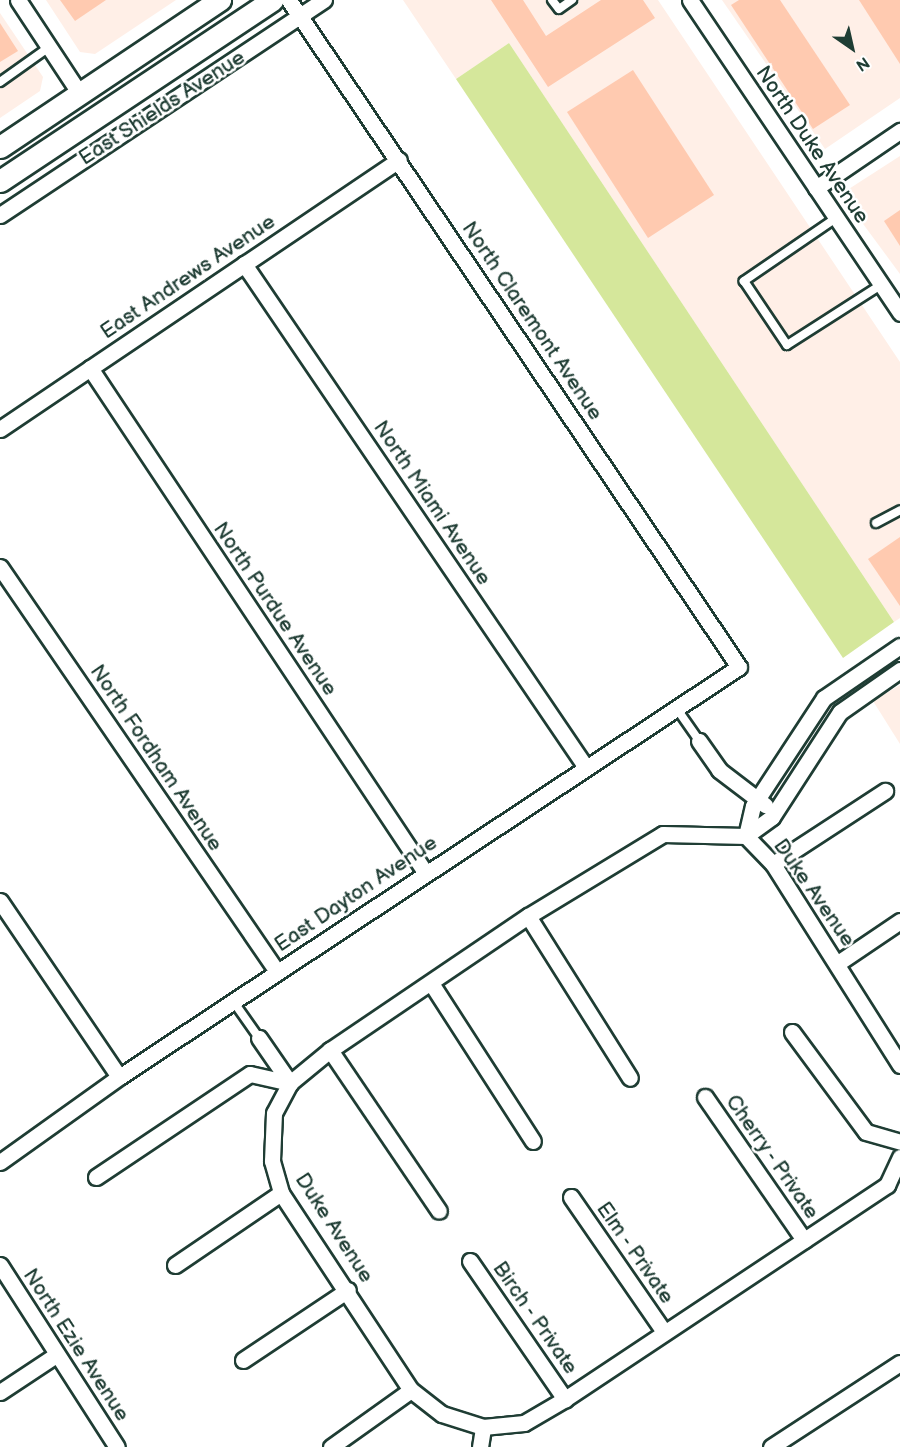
<!DOCTYPE html>
<html>
<head>
<meta charset="utf-8">
<style>
  body { margin:0 }
  #map { position:relative; width:900px; height:1447px; overflow:hidden; background:#fff; font-family:"Balsamiq Sans",sans-serif }
  div>[style] { position:absolute }
  .built>* { inset:0; background:#ffefe7 }
  .green>* { inset:0; background:#d5e79b }
  .building>* { inset:0; background:#ffcab0 }
  .roads { filter:drop-shadow(2px 0 #1f3d34) drop-shadow(-2px 0 #1f3d34) drop-shadow(0 2px #1f3d34) drop-shadow(0 -2px #1f3d34) }
  .service>* { height:8px; margin:-4px; padding:0 4px; transform-origin:4px; border-radius:4px; background:#fff }
  .minor>* { height:15px; margin:-7.5px; padding:0 7.5px; transform-origin:7.5px; border-radius:7.5px; background:#fff }
  .secondary>* { height:21px; margin:-10.5px; padding:0 10.5px; transform-origin:10.5px; border-radius:10.5px; background:#fff }
  span { translate:-50% -50%; white-space:nowrap; text-align:center; line-height:1.15; -webkit-text-stroke:5px #fff; paint-order:stroke }
  .street-label { font-size:21px; color:#1f3d34 }
  .north { position:absolute; left:822px; top:18px; width:60px; height:60px; -webkit-text-stroke:4px #fff; paint-order:stroke; rotate:146deg; font-size:16px; font-weight:700; line-height:24px; text-align:center; color:#1f3d34 }
  .north::after { content:''; display:block; margin:auto; width:21px; height:27px; background:#1f3d34; clip-path:polygon(50% 0,100% 100%,50% 72%,0 100%) }
</style>
</head>
<body>
<div id="map">
  <div class="built">
    <div style="clip-path:polygon(46px 0,176px 0,95px 54px,80px 52px)"></div>
    <div style="clip-path:polygon(403px 0,658px 0,900px 362px,900px 618px,894px 622px,509px 43px,456px 79px)"></div>
    <div style="clip-path:polygon(722px 0,900px 0,900px 98px,825px 149px)"></div>
    <div style="clip-path:polygon(0 13px,43px 77px,40px 91px,0 118px)"></div>
    <div style="clip-path:polygon(900px 156px,900px 274px,841px 194px)"></div>
    <div style="clip-path:polygon(900px 685px,900px 744px,873px 701px)"></div>
  </div>
  <div class="green">
    <div style="clip-path:polygon(509px 43px,894px 622px,843px 658px,456px 79px)"></div>
  </div>
  <div class="building">
    <div style="clip-path:polygon(60px 0,106px 0,75px 21px)"></div>
    <div style="clip-path:polygon(491px 0,523px 0,546px 36px,601px 0,643px 0,655px 18px,548px 87px)"></div>
    <div style="clip-path:polygon(739px 0,780px 0,850px 105px,813px 129px,731px 5px)"></div>
    <div style="clip-path:polygon(859px 0,900px 0,900px 64px)"></div>
    <div style="clip-path:polygon(0 23px,18px 51px,0 62px)"></div>
    <div style="clip-path:polygon(633px 70px,714px 195px,648px 238px,567px 112px)"></div>
    <div style="clip-path:polygon(900px 210px,900px 246px,884px 221px)"></div>
    <div style="clip-path:polygon(900px 537px,900px 606px,868px 559px)"></div>
  </div>
  <div class="roads">
    <div class="service">
      <div style="left:552px;top:0;width:11px;rotate:52deg"></div>
      <div style="left:559px;top:9px;width:16px;rotate:-35deg"></div>
      <div style="left:0;top:82px;width:60px;rotate:-35.5deg"></div>
      <div style="left:836px;top:218px;width:112px;rotate:145.6deg"></div>
      <div style="left:744px;top:281px;width:77px;rotate:56.1deg"></div>
      <div style="left:787px;top:345px;width:112px;rotate:-32.6deg"></div>
      <div style="left:876px;top:523px;width:27px;rotate:-28deg"></div>
      <div style="left:677px;top:709px;width:39px;rotate:55deg"></div>
      <div style="left:233px;top:1001px;width:45px;rotate:54.9deg"></div>
    </div>
    <div class="minor">
      <div style="left:18px;top:0;width:113px;rotate:56.6deg"></div>
      <div style="left:690px;top:0;width:377px;rotate:56.1deg"></div>
      <div style="left:816px;top:188px;width:102px;rotate:-34.2deg"></div>
      <div style="left:0;top:215px;width:389px;rotate:-33.6deg"></div>
      <div style="left:244px;top:264px;width:607px;rotate:55.81deg"></div>
      <div style="left:90px;top:368px;width:605px;rotate:56.39deg"></div>
      <div style="left:0;top:429px;width:481px;rotate:-34deg"></div>
      <div style="left:0;top:567px;width:491px;rotate:55.6deg"></div>
      <div style="left:699px;top:741px;width:35px;rotate:55deg"></div>
      <div style="left:719px;top:770px;width:58px;rotate:37.3deg"></div>
      <div style="left:746px;top:836px;width:31px;rotate:-77deg"></div>
      <div style="left:753px;top:806px;width:129px;rotate:-56.7deg"></div>
      <div style="left:824px;top:698px;width:92px;rotate:-34.4deg"></div>
      <div style="left:746px;top:836px;width:32px;rotate:-36deg"></div>
      <div style="left:772px;top:817px;width:125px;rotate:-57.1deg"></div>
      <div style="left:840px;top:712px;width:73px;rotate:-35deg"></div>
      <div style="left:773px;top:864px;width:134px;rotate:-33.1deg"></div>
      <div style="left:0;top:901px;width:212px;rotate:55.9deg"></div>
      <div style="left:528px;top:916px;width:191px;rotate:57.8deg"></div>
      <div style="left:838px;top:963px;width:75px;rotate:-34.1deg"></div>
      <div style="left:431px;top:983px;width:188px;rotate:57.2deg"></div>
      <div style="left:792px;top:1032px;width:124px;rotate:53.5deg"></div>
      <div style="left:866px;top:1132px;width:35px;rotate:16deg"></div>
      <div style="left:259px;top:1038px;width:55px;rotate:55.4deg"></div>
      <div style="left:330px;top:1050px;width:194px;rotate:55.9deg"></div>
      <div style="left:900px;top:1065px;width:238px;rotate:-122.3deg"></div>
      <div style="left:773px;top:864px;width:39px;rotate:-134deg"></div>
      <div style="left:746px;top:836px;width:83px;rotate:-178.6deg"></div>
      <div style="left:663px;top:834px;width:158px;rotate:148.7deg"></div>
      <div style="left:528px;top:916px;width:239px;rotate:145.9deg"></div>
      <div style="left:330px;top:1050px;width:52px;rotate:140.5deg"></div>
      <div style="left:290px;top:1083px;width:34px;rotate:118deg"></div>
      <div style="left:274px;top:1113px;width:48px;rotate:92.4deg"></div>
      <div style="left:272px;top:1161px;width:33px;rotate:74deg"></div>
      <div style="left:281px;top:1193px;width:236px;rotate:56.6deg"></div>
      <div style="left:411px;top:1390px;width:39px;rotate:38deg"></div>
      <div style="left:442px;top:1414px;width:43px;rotate:17.6deg"></div>
      <div style="left:483px;top:1427px;width:41px;rotate:-5.6deg"></div>
      <div style="left:524px;top:1423px;width:48px;rotate:-30.3deg"></div>
      <div style="left:565px;top:1399px;width:387px;rotate:-33.6deg"></div>
      <div style="left:887px;top:1185px;width:31px;rotate:-65deg"></div>
      <div style="left:705px;top:1097px;width:174px;rotate:55.3deg"></div>
      <div style="left:0;top:1162px;width:146px;rotate:-35.5deg"></div>
      <div style="left:119px;top:1077px;width:743px;rotate:-33.48deg"></div>
      <div style="left:739px;top:667px;width:805px;rotate:-124.01deg"></div>
      <div style="left:96px;top:1177px;width:185px;rotate:-33.8deg"></div>
      <div style="left:250px;top:1074px;width:41px;rotate:12.7deg"></div>
      <div style="left:571px;top:1197px;width:164px;rotate:55.4deg"></div>
      <div style="left:470px;top:1261px;width:168px;rotate:55.5deg"></div>
      <div style="left:0;top:1265px;width:216px;rotate:57.3deg"></div>
      <div style="left:175px;top:1265px;width:128px;rotate:-34.2deg"></div>
      <div style="left:243px;top:1360px;width:126px;rotate:-33.7deg"></div>
      <div style="left:0;top:1392px;width:67px;rotate:-33.5deg"></div>
      <div style="left:331px;top:1447px;width:98px;rotate:-35.5deg"></div>
      <div style="left:480px;top:1447px;width:20px;rotate:-81deg"></div>
      <div style="left:771px;top:1447px;width:154px;rotate:-33.1deg"></div>
    </div>
    <div class="secondary">
      <div style="left:0;top:147px;width:265px;rotate:-33.8deg"></div>
      <div style="left:0;top:181px;width:327px;rotate:-33.6deg"></div>
    </div>
  </div>
  <div class="street-label">
    <span style="left:162px;top:108px;rotate:-33deg">East Shields Avenue</span>
    <span style="left:812px;top:145px;rotate:56deg">North Duke Avenue</span>
    <span style="left:188px;top:277px;rotate:-34deg">East Andrews Avenue</span>
    <span style="left:532px;top:321px;rotate:56deg">North Claremont Avenue</span>
    <span style="left:432px;top:503px;rotate:56deg">North Miami Avenue</span>
    <span style="left:275px;top:609px;rotate:56deg">North Purdue Avenue</span>
    <span style="left:156px;top:758px;rotate:56deg">North Fordham Avenue</span>
    <span style="left:814px;top:893px;rotate:55deg">Duke Avenue</span>
    <span style="left:356px;top:894px;rotate:-34deg">East Dayton Avenue</span>
    <span style="left:772px;top:1157px;rotate:55deg">Cherry - Private</span>
    <span style="left:334px;top:1228px;rotate:57deg">Duke Avenue</span>
    <span style="left:635px;top:1253px;rotate:55deg">Elm - Private</span>
    <span style="left:535px;top:1318px;rotate:55deg">Birch - Private</span>
    <span style="left:76px;top:1345px;rotate:57deg">North Ezie Avenue</span>
  </div>
  <div class="north">N</div>
</div>
</body>
</html>
